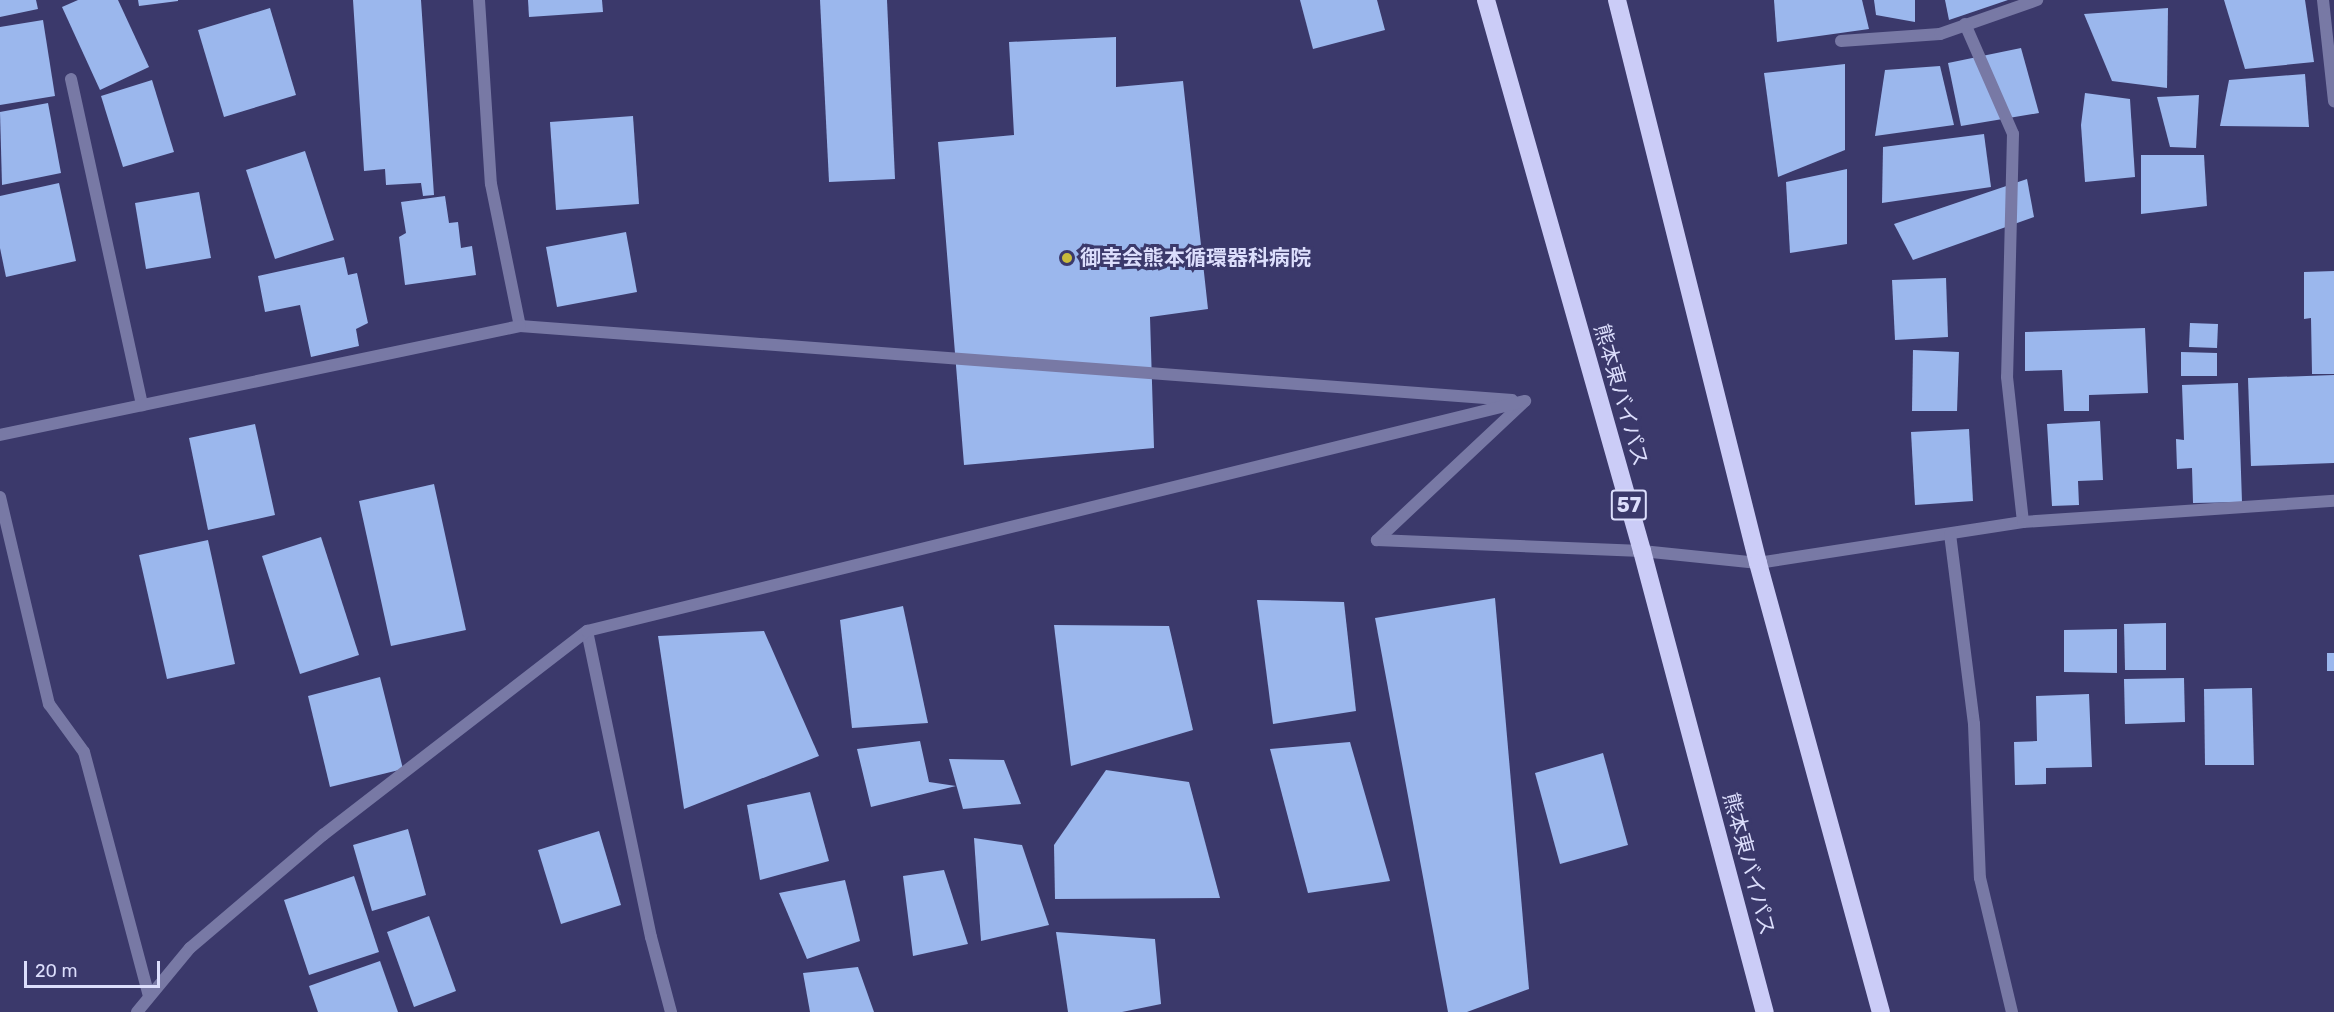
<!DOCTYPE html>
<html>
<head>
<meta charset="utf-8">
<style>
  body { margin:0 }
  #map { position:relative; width:2334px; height:1012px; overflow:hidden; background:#3b396b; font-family:Rubik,"Noto Sans JP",sans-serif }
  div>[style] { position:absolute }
  .building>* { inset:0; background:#9bb7ed }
  .street>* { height:12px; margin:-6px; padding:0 6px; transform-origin:6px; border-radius:6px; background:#7879a5 }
  .highway>* { height:18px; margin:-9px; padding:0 9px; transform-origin:9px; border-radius:9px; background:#cbccf7 }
  .dots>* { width:16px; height:16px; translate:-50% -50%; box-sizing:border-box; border:3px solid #3b396b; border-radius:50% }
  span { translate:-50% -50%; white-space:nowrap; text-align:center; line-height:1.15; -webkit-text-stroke:6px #3b396b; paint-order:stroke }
  .shield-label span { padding:2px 4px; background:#3b396b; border:2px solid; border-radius:4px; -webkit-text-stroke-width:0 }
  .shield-label { font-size:20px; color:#dcdefc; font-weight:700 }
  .poi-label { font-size:21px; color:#dcdefc; font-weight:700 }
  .left { translate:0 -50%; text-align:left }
  .street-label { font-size:21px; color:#dcdefc }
  .scale { position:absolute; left:24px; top:961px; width:136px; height:27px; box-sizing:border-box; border:3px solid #dcdefc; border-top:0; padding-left:8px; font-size:18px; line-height:21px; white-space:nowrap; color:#dcdefc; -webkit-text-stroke:4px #3b396b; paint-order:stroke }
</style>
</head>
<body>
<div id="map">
  <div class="building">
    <div style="clip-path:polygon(0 0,36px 0,38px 9px,0 17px)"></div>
    <div style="clip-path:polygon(78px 0,118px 0,149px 67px,100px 90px,62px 7px)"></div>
    <div style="clip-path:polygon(138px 0,178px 0,178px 1px,139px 6px)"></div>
    <div style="clip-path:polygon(353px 0,421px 0,434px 195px,423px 196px,421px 183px,386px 185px,385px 169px,364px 171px)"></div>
    <div style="clip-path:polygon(528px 0,602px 0,603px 12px,529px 17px)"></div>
    <div style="clip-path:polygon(820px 0,887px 0,895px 179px,829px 182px)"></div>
    <div style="clip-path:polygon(1300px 0,1377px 0,1385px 30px,1313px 49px)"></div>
    <div style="clip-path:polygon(1774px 0,1862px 0,1869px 29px,1777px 42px)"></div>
    <div style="clip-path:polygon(1874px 0,1915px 0,1915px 22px,1876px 15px)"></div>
    <div style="clip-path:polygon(1945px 0,2008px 0,1949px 20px)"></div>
    <div style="clip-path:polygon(2224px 0,2305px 0,2314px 62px,2245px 69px)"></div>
    <div style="clip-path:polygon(270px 8px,296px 95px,224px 117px,198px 30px)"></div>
    <div style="clip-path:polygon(2168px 8px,2167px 88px,2112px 81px,2084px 14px)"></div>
    <div style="clip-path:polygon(43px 20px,55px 96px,0 105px,0 27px)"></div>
    <div style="clip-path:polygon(1116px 37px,1116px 87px,1183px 81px,1208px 309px,1150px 317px,1154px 448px,964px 465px,938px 142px,1014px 135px,1009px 42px)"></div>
    <div style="clip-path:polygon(2021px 48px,2039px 113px,1961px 126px,1948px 63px)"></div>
    <div style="clip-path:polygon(1845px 64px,1845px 150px,1778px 177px,1764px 73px)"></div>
    <div style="clip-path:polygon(1940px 66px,1954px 125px,1875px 136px,1885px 70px)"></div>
    <div style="clip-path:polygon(2305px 74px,2309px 127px,2220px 126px,2229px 80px)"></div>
    <div style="clip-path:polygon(152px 80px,174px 152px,123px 167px,101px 96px)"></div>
    <div style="clip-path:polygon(2085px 93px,2130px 99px,2135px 177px,2085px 182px,2081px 125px)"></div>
    <div style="clip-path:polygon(2199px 95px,2196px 148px,2170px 147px,2157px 97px)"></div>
    <div style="clip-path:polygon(48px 103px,61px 173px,2px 185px,0 112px)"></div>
    <div style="clip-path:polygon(633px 116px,639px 204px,556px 210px,550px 122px)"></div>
    <div style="clip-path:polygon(1984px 134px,1991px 187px,1882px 203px,1883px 147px)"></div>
    <div style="clip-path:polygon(305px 151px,334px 240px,275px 259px,246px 170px)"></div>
    <div style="clip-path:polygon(2141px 155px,2204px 155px,2207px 206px,2141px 214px)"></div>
    <div style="clip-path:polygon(1847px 169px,1847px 244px,1790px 253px,1786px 182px)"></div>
    <div style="clip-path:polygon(2027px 179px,2034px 217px,1913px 260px,1894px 224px)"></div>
    <div style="clip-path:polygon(59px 183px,76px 261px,6px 277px,0 248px,0 196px)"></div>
    <div style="clip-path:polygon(199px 192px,211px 258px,146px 269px,135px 203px)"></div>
    <div style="clip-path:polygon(445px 196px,449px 223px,458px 222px,461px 248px,472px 246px,476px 275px,405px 285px,399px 237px,406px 233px,401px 202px)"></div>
    <div style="clip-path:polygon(626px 232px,637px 292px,557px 307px,546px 247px)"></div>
    <div style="clip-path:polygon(344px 257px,348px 275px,357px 273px,368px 323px,356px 329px,359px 346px,311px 357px,300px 305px,265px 312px,258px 276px)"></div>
    <div style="clip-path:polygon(2334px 271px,2334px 374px,2312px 374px,2311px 318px,2304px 319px,2304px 272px)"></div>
    <div style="clip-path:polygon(1946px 278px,1948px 337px,1895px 340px,1892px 280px)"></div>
    <div style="clip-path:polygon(2190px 323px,2218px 324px,2217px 348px,2189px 347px)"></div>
    <div style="clip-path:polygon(2145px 328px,2148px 393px,2089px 395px,2089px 411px,2064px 411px,2062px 370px,2025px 371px,2025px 332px)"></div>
    <div style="clip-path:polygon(1913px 350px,1959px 352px,1957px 411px,1912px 411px)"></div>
    <div style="clip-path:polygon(2181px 352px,2217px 353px,2217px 376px,2181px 376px)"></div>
    <div style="clip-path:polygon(2334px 375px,2334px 463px,2251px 466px,2248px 378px)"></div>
    <div style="clip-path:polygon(2238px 383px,2242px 502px,2193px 503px,2192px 468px,2177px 469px,2176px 439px,2184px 440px,2182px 385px)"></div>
    <div style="clip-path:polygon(2100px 421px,2103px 480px,2078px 481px,2079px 505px,2052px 506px,2047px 424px)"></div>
    <div style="clip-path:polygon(255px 424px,275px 515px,208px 530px,189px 438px)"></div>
    <div style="clip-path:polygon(1969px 429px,1973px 501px,1915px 505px,1911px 432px)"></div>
    <div style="clip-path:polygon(434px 484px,466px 630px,391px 646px,359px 501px)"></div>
    <div style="clip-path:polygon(321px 537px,359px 655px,300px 674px,262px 556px)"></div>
    <div style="clip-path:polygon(208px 540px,235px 664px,167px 679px,139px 555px)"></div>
    <div style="clip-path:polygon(1495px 598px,1529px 989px,1467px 1012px,1448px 1012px,1375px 618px)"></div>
    <div style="clip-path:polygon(1257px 600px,1344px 602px,1356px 711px,1273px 724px)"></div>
    <div style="clip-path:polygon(903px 606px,928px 723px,852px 728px,840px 620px)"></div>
    <div style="clip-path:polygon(2166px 623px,2166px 670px,2125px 670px,2124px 624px)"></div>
    <div style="clip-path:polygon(1054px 625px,1169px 626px,1193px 730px,1071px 766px)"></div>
    <div style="clip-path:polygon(2117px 629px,2117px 673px,2064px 672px,2064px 630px)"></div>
    <div style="clip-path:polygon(764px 631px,819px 756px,684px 809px,658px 636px)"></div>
    <div style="clip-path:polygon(2327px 653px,2334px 653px,2334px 671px,2327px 671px)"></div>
    <div style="clip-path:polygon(380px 677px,403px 769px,330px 787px,308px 696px)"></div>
    <div style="clip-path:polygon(2184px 678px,2185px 722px,2125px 724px,2124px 679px)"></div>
    <div style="clip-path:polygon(2252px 688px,2254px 765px,2205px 765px,2204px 689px)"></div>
    <div style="clip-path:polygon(2089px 694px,2092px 767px,2046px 768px,2046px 784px,2015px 785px,2014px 742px,2037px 741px,2036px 696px)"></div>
    <div style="clip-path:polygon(920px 741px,929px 782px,956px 786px,871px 807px,857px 749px)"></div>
    <div style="clip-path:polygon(1350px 742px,1390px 881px,1308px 893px,1270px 749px)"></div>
    <div style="clip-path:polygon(1603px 753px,1628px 845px,1560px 864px,1535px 773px)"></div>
    <div style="clip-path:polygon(949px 759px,1004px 760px,1021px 804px,963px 809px)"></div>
    <div style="clip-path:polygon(1106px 770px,1189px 782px,1220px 898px,1055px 899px,1054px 845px)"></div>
    <div style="clip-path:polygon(810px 792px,829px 861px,760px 880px,747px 805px)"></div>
    <div style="clip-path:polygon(408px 829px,426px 895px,372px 911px,353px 845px)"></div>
    <div style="clip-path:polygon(599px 831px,621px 905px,561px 924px,538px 850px)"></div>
    <div style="clip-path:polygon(974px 838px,1022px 845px,1049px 925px,981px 941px)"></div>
    <div style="clip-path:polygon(944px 870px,968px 944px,913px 956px,903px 876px)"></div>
    <div style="clip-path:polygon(354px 876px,379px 952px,309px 975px,284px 900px)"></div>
    <div style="clip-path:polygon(845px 880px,860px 941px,807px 959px,779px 893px)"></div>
    <div style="clip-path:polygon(429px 916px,456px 991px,414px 1007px,387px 932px)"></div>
    <div style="clip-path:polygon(1056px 932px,1155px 939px,1161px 1004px,1122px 1012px,1068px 1012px)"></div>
    <div style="clip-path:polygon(380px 961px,398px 1012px,318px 1012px,309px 986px)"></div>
    <div style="clip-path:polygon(858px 967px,874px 1012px,810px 1012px,803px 973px)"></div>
  </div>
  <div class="street">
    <div style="left:479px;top:0;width:184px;rotate:86.3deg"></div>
    <div style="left:491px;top:184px;width:145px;rotate:78.5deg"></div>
    <div style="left:520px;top:326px;width:995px;rotate:4.27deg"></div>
    <div style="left:2323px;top:0;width:102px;rotate:83.8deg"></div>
    <div style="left:1965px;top:24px;width:120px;rotate:66.4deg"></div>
    <div style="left:2013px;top:134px;width:243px;rotate:91.4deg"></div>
    <div style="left:2007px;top:377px;width:146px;rotate:83.7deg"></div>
    <div style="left:1841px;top:41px;width:99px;rotate:-4deg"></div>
    <div style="left:1940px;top:34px;width:103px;rotate:-19.3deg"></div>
    <div style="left:71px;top:79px;width:334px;rotate:77.7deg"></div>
    <div style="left:1524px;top:402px;width:202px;rotate:136.8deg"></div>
    <div style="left:1377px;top:540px;width:265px;rotate:2.4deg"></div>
    <div style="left:1642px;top:551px;width:117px;rotate:5.9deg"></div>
    <div style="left:1758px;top:563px;width:268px;rotate:-8.8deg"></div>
    <div style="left:2023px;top:522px;width:312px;rotate:-3.9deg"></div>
    <div style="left:0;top:435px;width:531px;rotate:-11.84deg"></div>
    <div style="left:0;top:497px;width:213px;rotate:76.7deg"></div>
    <div style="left:49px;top:704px;width:59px;rotate:53.9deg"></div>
    <div style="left:84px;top:752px;width:253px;rotate:75.1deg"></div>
    <div style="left:1950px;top:534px;width:192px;rotate:82.8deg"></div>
    <div style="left:1974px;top:724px;width:154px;rotate:87.8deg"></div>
    <div style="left:1980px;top:878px;width:138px;rotate:76.6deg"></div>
    <div style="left:587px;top:631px;width:313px;rotate:78.2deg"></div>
    <div style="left:651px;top:937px;width:78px;rotate:75.1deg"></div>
    <div style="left:137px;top:1012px;width:83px;rotate:-50.4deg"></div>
    <div style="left:190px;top:948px;width:175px;rotate:-40.4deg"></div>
    <div style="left:323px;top:835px;width:334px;rotate:-37.7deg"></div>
    <div style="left:587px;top:631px;width:966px;rotate:-13.78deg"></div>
  </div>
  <div class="highway">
    <div style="left:1486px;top:0;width:573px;rotate:74.19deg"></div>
    <div style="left:1642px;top:551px;width:477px;rotate:75.1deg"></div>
    <div style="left:1617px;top:0;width:580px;rotate:75.94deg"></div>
    <div style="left:1758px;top:563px;width:466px;rotate:74.7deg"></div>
  </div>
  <div class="dots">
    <div style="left:1067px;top:258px;background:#c8bb3b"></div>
  </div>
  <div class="shield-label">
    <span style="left:1629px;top:505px">57</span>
  </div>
  <div class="poi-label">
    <span class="left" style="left:1080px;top:258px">御幸会熊本循環器科病院</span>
  </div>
  <div class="street-label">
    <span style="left:1621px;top:395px;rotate:74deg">熊本東バイパス</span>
    <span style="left:1749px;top:864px;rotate:75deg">熊本東バイパス</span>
  </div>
  <div class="scale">20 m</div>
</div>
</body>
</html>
